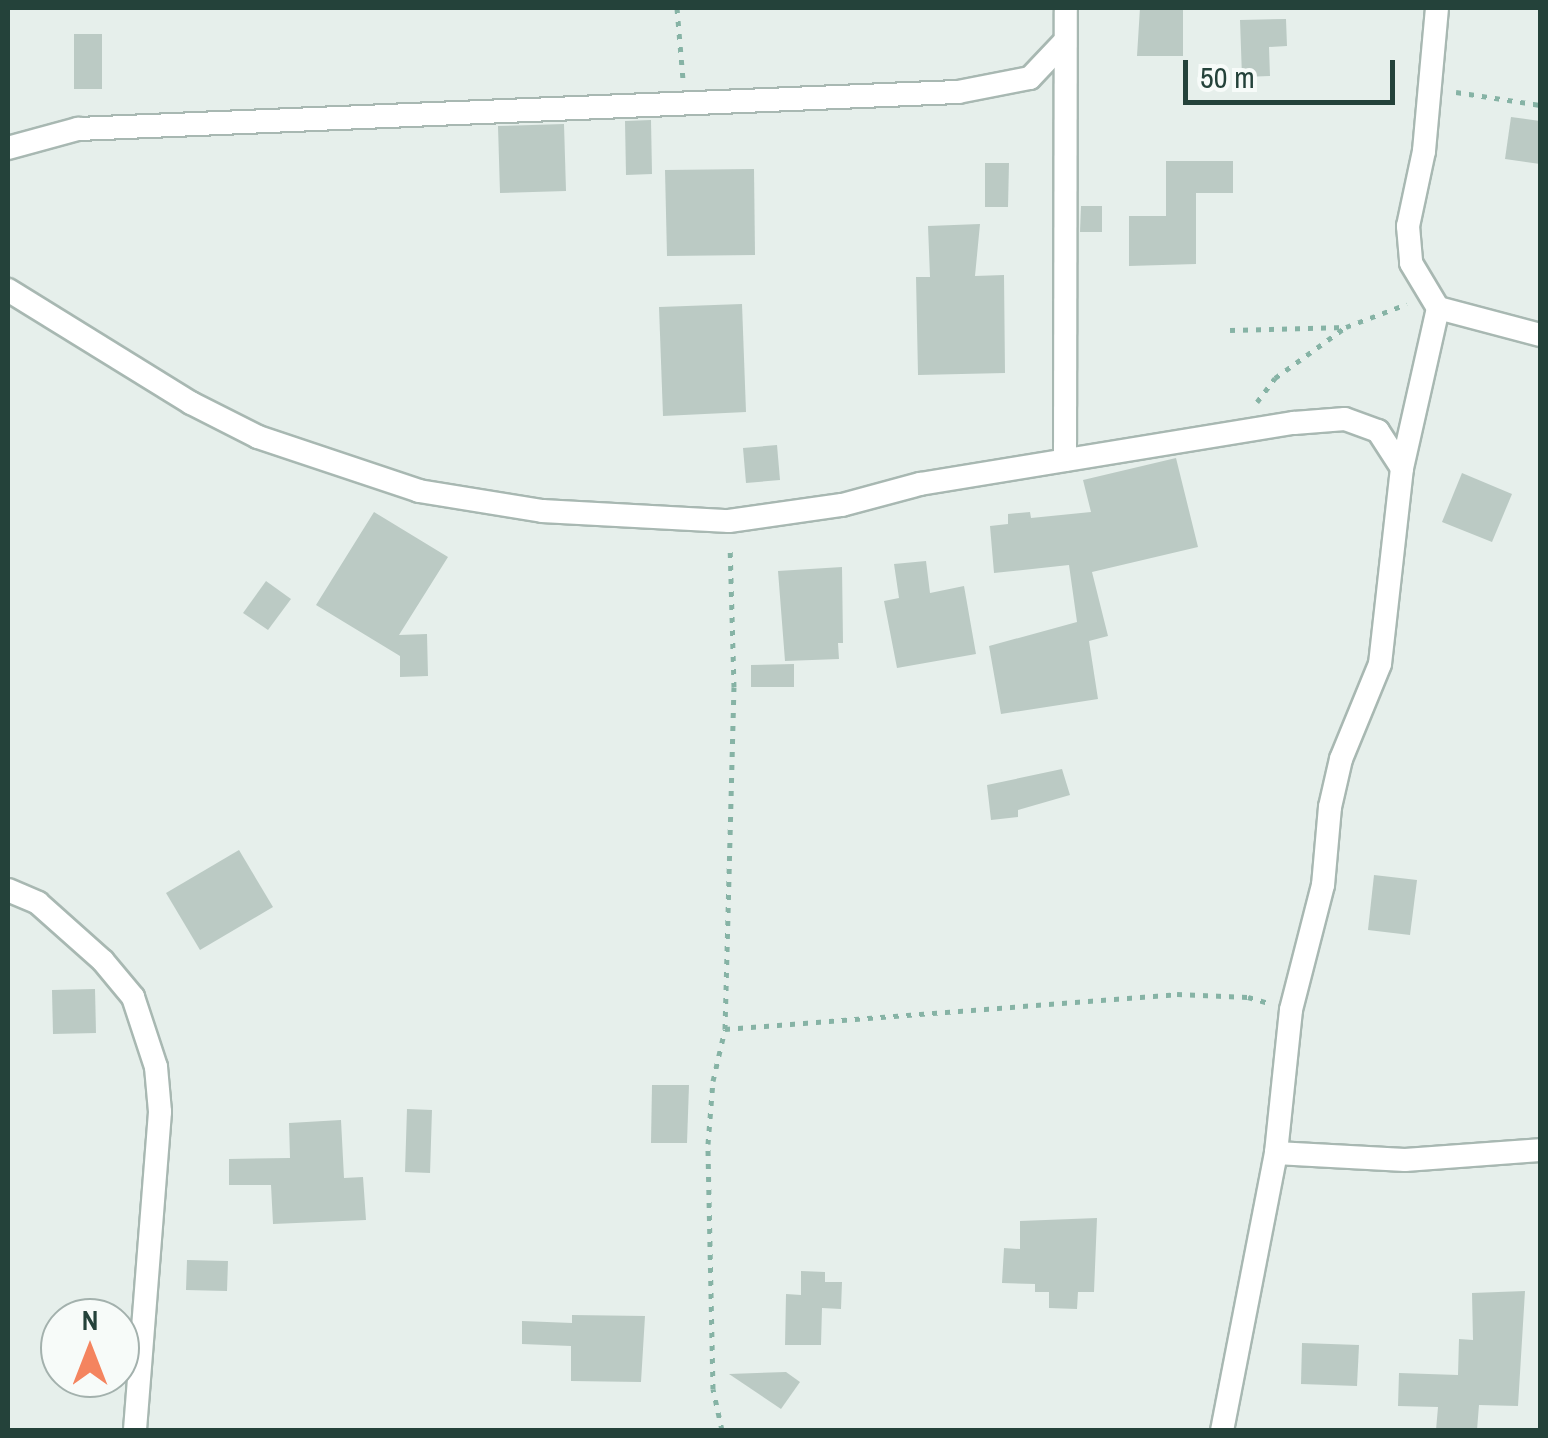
<!DOCTYPE html>
<html>
<head>
<meta charset="utf-8">
<style>
  body { margin:0 }
  #map { position:relative; width:1548px; height:1438px; overflow:hidden; background:#e6efeb; font-family:"Archivo Narrow",sans-serif }
  div>[style] { position:absolute }
  .building>* { inset:0; background:#bbcac4 }
  .path>* { height:5px; margin-top:-2.5px; transform-origin:0; background:repeating-linear-gradient(90deg,#86b3a5 0 5px,transparent 0 13px) }
  .roads { filter:drop-shadow(2px 0 #a8b8b2) drop-shadow(-2px 0 #a8b8b2) drop-shadow(0 2px #a8b8b2) drop-shadow(0 -2px #a8b8b2) }
  .street>* { height:22px; margin:-11px; padding:0 11px; transform-origin:11px; border-radius:11px; background:#fff }
  span { translate:-50% -50%; white-space:nowrap; text-align:center; line-height:1.15; -webkit-text-stroke:8px #f7fbf9; paint-order:stroke }
  .frame { position:absolute; inset:0; border:10px solid #24423a; pointer-events:none }
  .north { position:absolute; left:40px; top:1298px; width:100px; height:100px; box-sizing:border-box; background:#f7fbf9; border:2px solid #a3b1ad; border-radius:50%; rotate:0deg; font-size:28px; font-weight:700; line-height:40px; text-align:center; color:#24423a }
  .north::after { content:''; display:block; margin:auto; width:35px; height:45px; background:#f4845f; clip-path:polygon(50% 0,100% 100%,50% 72%,0 100%) }
  .scale { position:absolute; left:1183px; top:60px; width:212px; height:45px; box-sizing:border-box; border:5px solid #24423a; border-top:0; padding-left:12px; font-size:30px; line-height:35px; white-space:nowrap; color:#24423a; -webkit-text-stroke:8px #f7fbf9; paint-order:stroke }
</style>
</head>
<body>
<div id="map">
  <div class="building">
    <div style="clip-path:polygon(1140px 8px,1183px 8px,1183px 56px,1137px 56px)"></div>
    <div style="clip-path:polygon(1286px 19px,1287px 46px,1269px 47px,1270px 76px,1242px 77px,1240px 20px)"></div>
    <div style="clip-path:polygon(74px 34px,102px 34px,102px 89px,74px 89px)"></div>
    <div style="clip-path:polygon(1511px 117px,1540px 121px,1540px 164px,1505px 159px)"></div>
    <div style="clip-path:polygon(651px 120px,652px 174px,626px 175px,625px 121px)"></div>
    <div style="clip-path:polygon(564px 124px,566px 191px,500px 193px,498px 126px)"></div>
    <div style="clip-path:polygon(1166px 161px,1233px 161px,1233px 193px,1196px 193px,1196px 264px,1129px 266px,1129px 216px,1166px 216px)"></div>
    <div style="clip-path:polygon(985px 163px,1009px 163px,1008px 207px,985px 207px)"></div>
    <div style="clip-path:polygon(754px 169px,755px 255px,667px 256px,665px 170px)"></div>
    <div style="clip-path:polygon(1081px 206px,1102px 206px,1102px 232px,1080px 232px)"></div>
    <div style="clip-path:polygon(980px 224px,975px 276px,1004px 275px,1005px 373px,918px 375px,916px 277px,930px 277px,928px 226px)"></div>
    <div style="clip-path:polygon(742px 304px,746px 412px,663px 416px,659px 307px)"></div>
    <div style="clip-path:polygon(777px 445px,780px 480px,746px 483px,743px 448px)"></div>
    <div style="clip-path:polygon(1176px 458px,1198px 547px,1092px 572px,1108px 636px,1089px 641px,1098px 699px,1001px 714px,989px 646px,1077px 622px,1069px 565px,994px 573px,990px 526px,1008px 524px,1008px 514px,1030px 512px,1031px 518px,1091px 512px,1083px 480px)"></div>
    <div style="clip-path:polygon(1462px 473px,1512px 494px,1492px 542px,1442px 522px)"></div>
    <div style="clip-path:polygon(374px 512px,448px 557px,399px 635px,427px 634px,428px 676px,400px 677px,400px 656px,316px 605px)"></div>
    <div style="clip-path:polygon(926px 561px,930px 593px,964px 586px,976px 654px,897px 668px,884px 601px,899px 598px,894px 564px)"></div>
    <div style="clip-path:polygon(842px 567px,843px 643px,838px 643px,839px 659px,785px 661px,778px 571px)"></div>
    <div style="clip-path:polygon(266px 581px,291px 599px,268px 630px,243px 613px)"></div>
    <div style="clip-path:polygon(794px 664px,794px 687px,751px 687px,751px 665px)"></div>
    <div style="clip-path:polygon(1062px 769px,1070px 795px,1018px 810px,1018px 817px,991px 820px,987px 785px)"></div>
    <div style="clip-path:polygon(239px 850px,273px 907px,200px 950px,166px 893px)"></div>
    <div style="clip-path:polygon(1374px 875px,1417px 880px,1410px 935px,1368px 930px)"></div>
    <div style="clip-path:polygon(95px 989px,96px 1033px,53px 1034px,52px 990px)"></div>
    <div style="clip-path:polygon(652px 1085px,689px 1085px,687px 1143px,651px 1143px)"></div>
    <div style="clip-path:polygon(407px 1109px,432px 1110px,430px 1173px,405px 1172px)"></div>
    <div style="clip-path:polygon(341px 1120px,344px 1178px,363px 1177px,366px 1220px,273px 1224px,271px 1185px,229px 1185px,229px 1159px,290px 1158px,289px 1123px)"></div>
    <div style="clip-path:polygon(1097px 1218px,1094px 1292px,1078px 1292px,1077px 1309px,1049px 1308px,1049px 1292px,1035px 1292px,1035px 1284px,1002px 1283px,1004px 1248px,1020px 1249px,1020px 1221px)"></div>
    <div style="clip-path:polygon(187px 1260px,228px 1261px,227px 1291px,186px 1290px)"></div>
    <div style="clip-path:polygon(801px 1271px,825px 1272px,825px 1282px,842px 1282px,841px 1309px,822px 1308px,821px 1345px,785px 1345px,786px 1294px,801px 1295px)"></div>
    <div style="clip-path:polygon(1525px 1291px,1518px 1406px,1479px 1405px,1477px 1430px,1436px 1430px,1438px 1407px,1398px 1406px,1399px 1373px,1458px 1375px,1459px 1339px,1473px 1340px,1472px 1293px)"></div>
    <div style="clip-path:polygon(572px 1315px,645px 1316px,641px 1382px,571px 1381px,571px 1346px,522px 1344px,522px 1321px,572px 1323px)"></div>
    <div style="clip-path:polygon(1302px 1343px,1359px 1345px,1357px 1386px,1301px 1384px)"></div>
    <div style="clip-path:polygon(786px 1372px,800px 1382px,781px 1409px,729px 1374px)"></div>
  </div>
  <div class="path">
    <div style="left:677px;top:8px;width:71px;rotate:85.2deg"></div>
    <div style="left:1456px;top:92px;width:85px;rotate:8.8deg"></div>
    <div style="left:1230px;top:330px;width:116px;rotate:-1.5deg"></div>
    <div style="left:1346px;top:327px;width:65px;rotate:-20.7deg"></div>
    <div style="left:1257px;top:402px;width:30px;rotate:-53deg"></div>
    <div style="left:1275px;top:378px;width:84px;rotate:-35.8deg"></div>
    <div style="left:725px;top:1029px;width:453px;rotate:-4.4deg"></div>
    <div style="left:1177px;top:994px;width:71px;rotate:2.4deg"></div>
    <div style="left:1248px;top:997px;width:22px;rotate:16deg"></div>
    <div style="left:722px;top:1430px;width:42px;rotate:-102.4deg"></div>
    <div style="left:713px;top:1389px;width:245px;rotate:-91.2deg"></div>
    <div style="left:708px;top:1144px;width:63px;rotate:-85.5deg"></div>
    <div style="left:713px;top:1081px;width:53px;rotate:-77deg"></div>
    <div style="left:725px;top:1029px;width:342px;rotate:-88.5deg"></div>
    <div style="left:734px;top:687px;width:141px;rotate:-91.6deg"></div>
  </div>
  <div class="roads">
    <div class="street">
      <div style="left:1437px;top:8px;width:144px;rotate:95.2deg"></div>
      <div style="left:1424px;top:151px;width:77px;rotate:102deg"></div>
      <div style="left:1408px;top:226px;width:37px;rotate:85deg"></div>
      <div style="left:1411px;top:263px;width:52px;rotate:59deg"></div>
      <div style="left:1438px;top:308px;width:106px;rotate:14.8deg"></div>
      <div style="left:8px;top:148px;width:73px;rotate:-15.2deg"></div>
      <div style="left:78px;top:129px;width:881px;rotate:-2.41deg"></div>
      <div style="left:958px;top:92px;width:73px;rotate:-11deg"></div>
      <div style="left:1030px;top:78px;width:51px;rotate:-46.6deg"></div>
      <div style="left:8px;top:290px;width:215px;rotate:31.7deg"></div>
      <div style="left:191px;top:403px;width:75px;rotate:26.9deg"></div>
      <div style="left:258px;top:437px;width:170px;rotate:18.5deg"></div>
      <div style="left:419px;top:491px;width:125px;rotate:9.2deg"></div>
      <div style="left:542px;top:511px;width:187px;rotate:3.1deg"></div>
      <div style="left:729px;top:521px;width:114px;rotate:-8.1deg"></div>
      <div style="left:842px;top:505px;width:81px;rotate:-15.1deg"></div>
      <div style="left:920px;top:484px;width:379px;rotate:-9.3deg"></div>
      <div style="left:1294px;top:423px;width:51px;rotate:-4.5deg"></div>
      <div style="left:1345px;top:419px;width:35px;rotate:20deg"></div>
      <div style="left:1378px;top:431px;width:44px;rotate:57deg"></div>
      <div style="left:1402px;top:468px;width:197px;rotate:96.4deg"></div>
      <div style="left:1380px;top:664px;width:103px;rotate:112.3deg"></div>
      <div style="left:1341px;top:759px;width:49px;rotate:102.9deg"></div>
      <div style="left:1330px;top:807px;width:78px;rotate:95.1deg"></div>
      <div style="left:1323px;top:885px;width:129px;rotate:104.4deg"></div>
      <div style="left:1291px;top:1010px;width:144px;rotate:96deg"></div>
      <div style="left:1276px;top:1153px;width:282px;rotate:101deg"></div>
      <div style="left:1065px;top:460px;width:452px;rotate:-89.9deg"></div>
      <div style="left:1402px;top:468px;width:164px;rotate:-77.3deg"></div>
      <div style="left:8px;top:890px;width:33px;rotate:23deg"></div>
      <div style="left:38px;top:903px;width:87px;rotate:41.7deg"></div>
      <div style="left:103px;top:961px;width:47px;rotate:50.2deg"></div>
      <div style="left:133px;top:997px;width:74px;rotate:71.8deg"></div>
      <div style="left:156px;top:1067px;width:45px;rotate:84.9deg"></div>
      <div style="left:160px;top:1112px;width:319px;rotate:94.5deg"></div>
      <div style="left:1276px;top:1153px;width:129px;rotate:3.1deg"></div>
      <div style="left:1405px;top:1160px;width:135px;rotate:-4.2deg"></div>
    </div>
  </div>
  <div class="frame"></div>
  <div class="north">N</div>
  <div class="scale">50 m</div>
</div>
</body>
</html>
